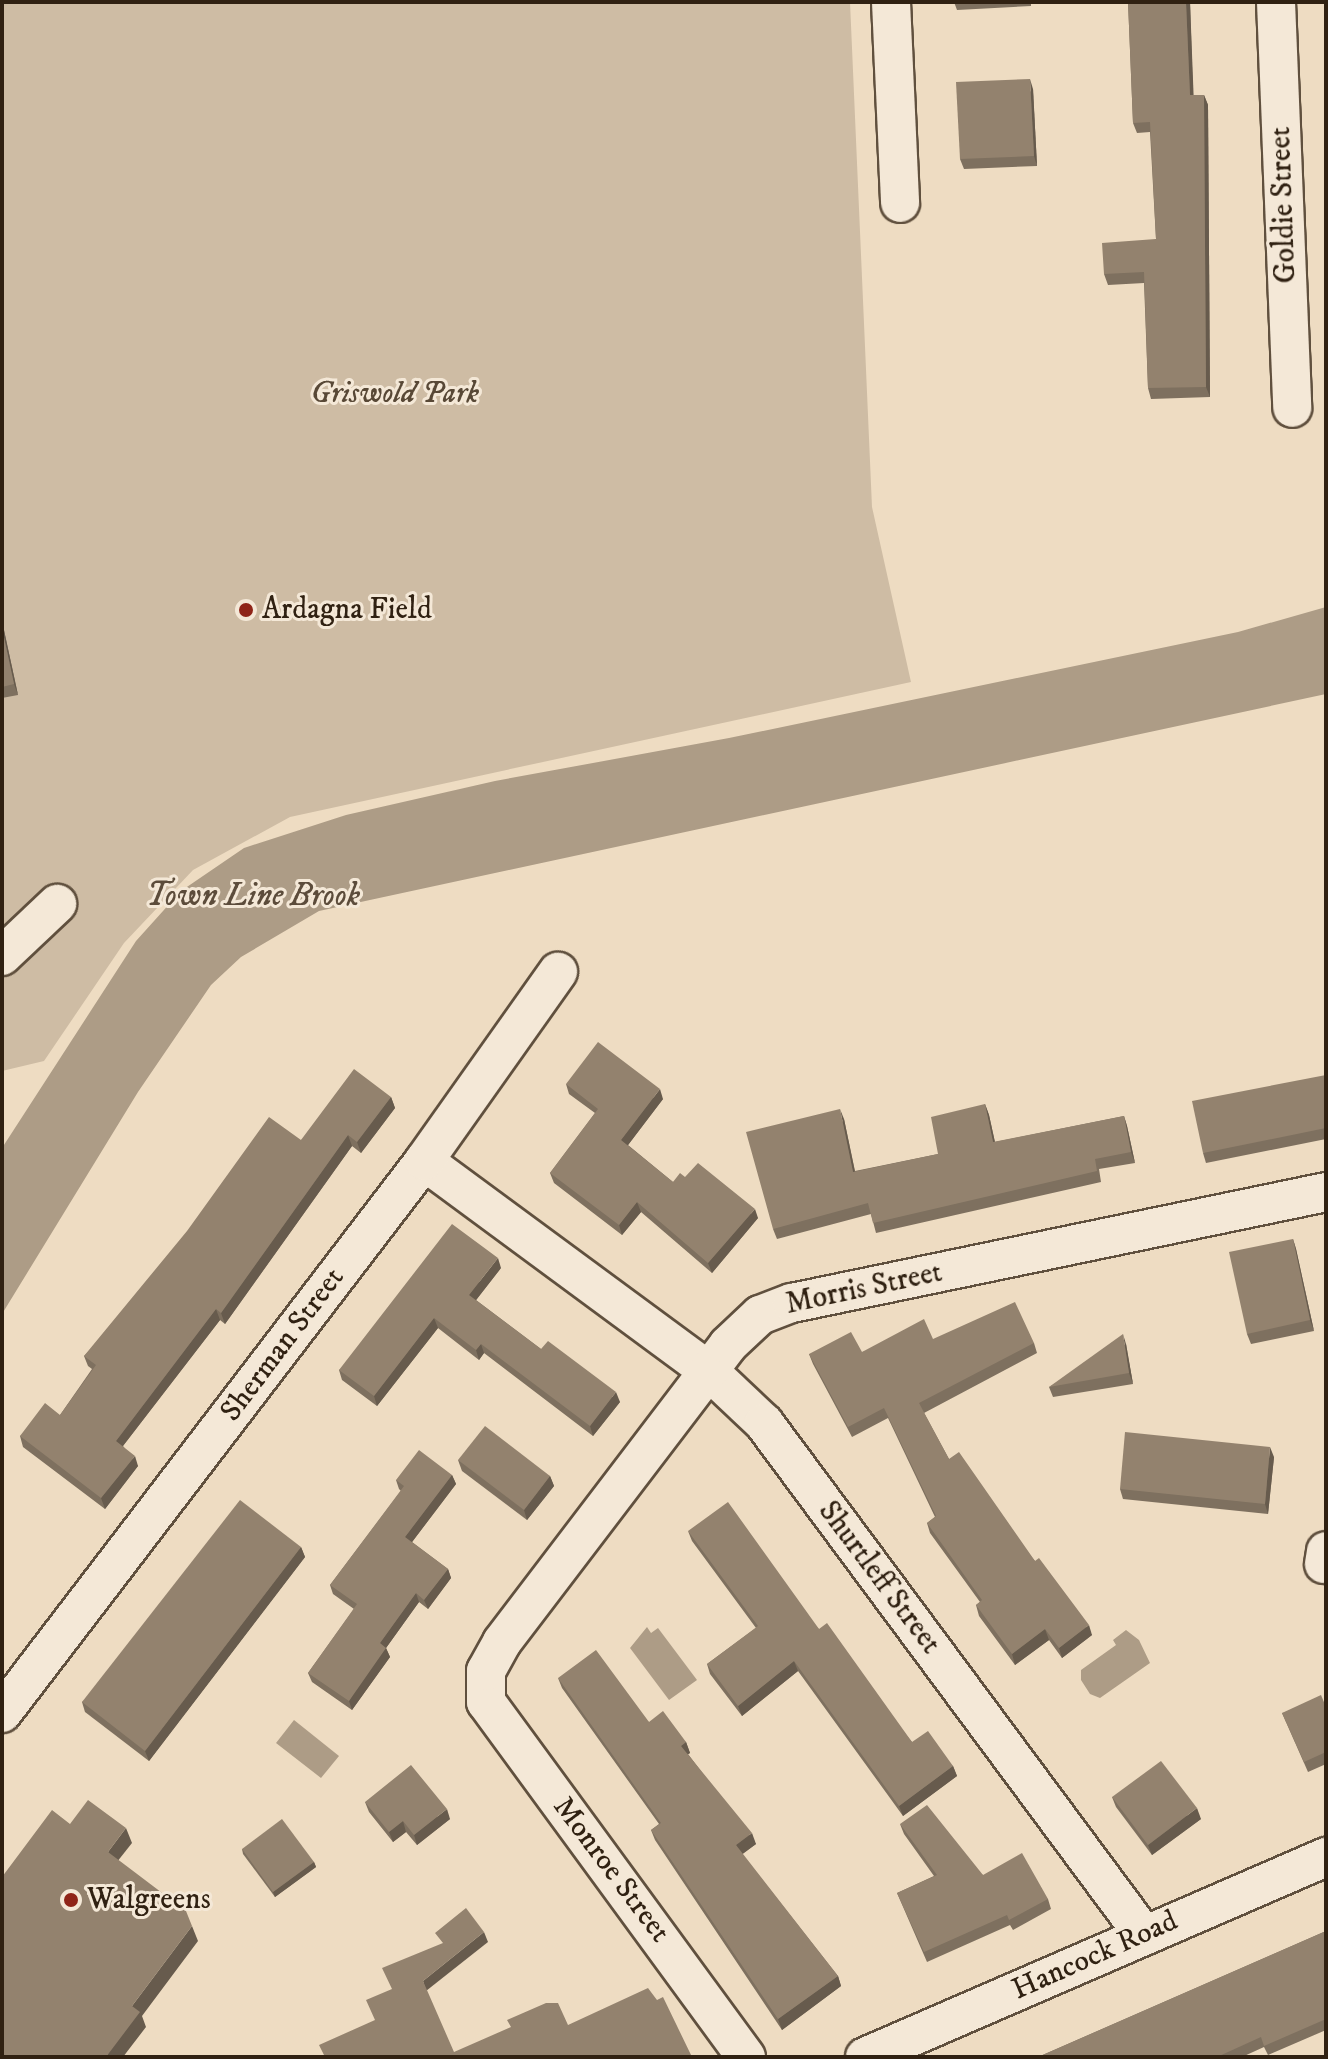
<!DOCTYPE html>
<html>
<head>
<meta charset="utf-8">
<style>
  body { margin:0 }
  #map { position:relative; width:1328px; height:2059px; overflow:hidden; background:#eedcc2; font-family:"IM FELL DW Pica",serif }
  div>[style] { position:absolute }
  .green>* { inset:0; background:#cebca4 }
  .water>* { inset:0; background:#ad9c86 }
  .roads { filter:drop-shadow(2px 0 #60503e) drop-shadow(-2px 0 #60503e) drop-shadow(0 2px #60503e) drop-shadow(0 -2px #60503e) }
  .minor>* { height:38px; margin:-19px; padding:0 19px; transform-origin:19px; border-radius:19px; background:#f4e8d7 }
  .wall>* { inset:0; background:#7e705f }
  .shaded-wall>* { inset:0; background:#675b4d }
  .building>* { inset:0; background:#93826e }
  .dots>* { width:22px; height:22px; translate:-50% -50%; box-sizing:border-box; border:4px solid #f4e8d7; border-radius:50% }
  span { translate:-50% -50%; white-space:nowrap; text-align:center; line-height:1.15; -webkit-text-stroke:6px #f4e8d7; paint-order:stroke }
  .street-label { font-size:30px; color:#302112 }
  .park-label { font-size:30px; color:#584836; font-style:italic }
  .poi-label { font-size:30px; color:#302112 }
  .left { translate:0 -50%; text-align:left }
  .water-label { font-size:32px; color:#5c4c3b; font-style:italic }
  .frame { position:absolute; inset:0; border:4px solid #302112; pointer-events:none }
</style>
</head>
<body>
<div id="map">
  <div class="green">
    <div style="clip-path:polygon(2px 2px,850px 2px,872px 507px,911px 682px,290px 817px,193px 870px,124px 943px,44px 1061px,2px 1071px)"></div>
  </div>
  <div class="water">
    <div style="clip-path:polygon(1326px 607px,1326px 694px,319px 911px,241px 957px,211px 985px,138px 1092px,2px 1314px,2px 1148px,136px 941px,181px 891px,244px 848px,346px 815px,495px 781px,729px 738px,1238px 632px)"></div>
    <div style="clip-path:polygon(647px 1627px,651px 1633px,658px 1628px,697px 1680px,669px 1700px,630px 1648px)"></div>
    <div style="clip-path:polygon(1126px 1630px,1139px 1640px,1150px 1663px,1100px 1698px,1090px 1694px,1081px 1680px,1081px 1670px,1116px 1645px,1113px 1640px)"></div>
    <div style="clip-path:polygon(294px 1720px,339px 1756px,321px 1778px,276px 1743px)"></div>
  </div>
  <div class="roads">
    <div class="minor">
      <div style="left:891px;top:2px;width:201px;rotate:87.4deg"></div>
      <div style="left:1276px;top:2px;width:406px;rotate:87.7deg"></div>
      <div style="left:2px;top:956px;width:76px;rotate:-43.4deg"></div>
      <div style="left:424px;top:1161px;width:354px;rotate:36.4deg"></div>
      <div style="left:709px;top:1371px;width:76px;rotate:43.4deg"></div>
      <div style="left:764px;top:1423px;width:638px;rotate:53.42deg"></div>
      <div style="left:1324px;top:1564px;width:13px;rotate:-81deg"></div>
      <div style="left:2px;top:1713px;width:695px;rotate:-52.6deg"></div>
      <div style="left:424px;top:1161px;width:232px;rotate:-54.7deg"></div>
      <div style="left:746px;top:2057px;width:440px;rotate:-126.2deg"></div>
      <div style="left:486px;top:1702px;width:31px;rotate:-90deg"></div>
      <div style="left:486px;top:1671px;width:33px;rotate:-61deg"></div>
      <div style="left:502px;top:1642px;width:373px;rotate:-52.7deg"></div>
      <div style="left:728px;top:1345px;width:44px;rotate:-43.2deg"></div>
      <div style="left:760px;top:1315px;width:34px;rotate:-21deg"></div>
      <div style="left:792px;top:1303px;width:545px;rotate:-11.74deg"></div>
      <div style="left:865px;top:2057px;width:503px;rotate:-23.45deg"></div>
    </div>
  </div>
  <div class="wall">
    <div style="clip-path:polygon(954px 2px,1031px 2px,1031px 6px,957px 10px)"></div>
    <div style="clip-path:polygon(1128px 2px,1190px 2px,1193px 95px,1204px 95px,1208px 105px,1210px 397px,1151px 399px,1148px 388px,1144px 283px,1108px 285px,1104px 274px,1156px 239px,1150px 132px,1137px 133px,1133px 123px)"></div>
    <div style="clip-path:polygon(1033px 89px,1037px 166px,964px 169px,960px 159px)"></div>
    <div style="clip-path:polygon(2px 621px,18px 695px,2px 698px)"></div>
    <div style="clip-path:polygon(1326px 1075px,1326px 1139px,1206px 1163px,1203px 1153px)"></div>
    <div style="clip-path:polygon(566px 1084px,663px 1099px,628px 1145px,673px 1182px,685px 1177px,758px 1218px,712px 1273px,641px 1212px,622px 1235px,554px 1183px,550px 1173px,595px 1113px,569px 1094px)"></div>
    <div style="clip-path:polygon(391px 1097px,395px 1108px,361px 1153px,352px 1146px,225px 1324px,220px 1320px,123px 1446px,138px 1466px,105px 1509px,23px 1447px,20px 1436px,60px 1415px,92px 1369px,88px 1366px,84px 1356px,301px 1140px)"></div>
    <div style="clip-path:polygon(985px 1104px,989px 1115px,995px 1142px,1124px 1116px,1127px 1126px,1135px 1163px,1099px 1169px,1101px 1182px,876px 1233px,871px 1214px,777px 1239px,773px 1229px,844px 1119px,855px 1171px,938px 1154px)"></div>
    <div style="clip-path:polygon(1293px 1239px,1296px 1249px,1314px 1331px,1251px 1344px,1247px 1334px)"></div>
    <div style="clip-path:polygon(501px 1268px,476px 1300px,541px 1349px,620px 1402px,593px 1436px,484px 1353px,479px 1360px,438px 1328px,377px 1406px,342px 1380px,339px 1370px)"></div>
    <div style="clip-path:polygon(933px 1339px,1034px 1343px,1037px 1353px,924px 1413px,949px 1459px,1035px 1561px,1092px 1635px,1062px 1658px,1049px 1640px,1015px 1665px,979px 1616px,976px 1605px,980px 1602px,930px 1533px,927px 1523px,935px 1517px,888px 1418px,852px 1437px,813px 1364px,809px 1354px,862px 1352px)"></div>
    <div style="clip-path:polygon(1126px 1344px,1133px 1384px,1053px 1397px,1049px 1387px)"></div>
    <div style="clip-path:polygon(1274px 1457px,1268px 1514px,1123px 1499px,1120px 1489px)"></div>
    <div style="clip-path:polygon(458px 1460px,550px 1476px,554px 1486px,527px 1520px,462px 1471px)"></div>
    <div style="clip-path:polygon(452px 1475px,456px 1484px,412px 1542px,448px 1569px,451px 1578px,428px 1609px,419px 1602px,386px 1648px,390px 1657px,352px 1710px,312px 1682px,308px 1673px,354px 1609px,333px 1594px,330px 1585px,401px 1491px,399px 1489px,396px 1480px)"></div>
    <div style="clip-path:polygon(688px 1531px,819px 1629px,912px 1742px,953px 1766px,957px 1776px,903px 1816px,798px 1671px,742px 1716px,710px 1674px,707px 1664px,756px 1628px,692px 1541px)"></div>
    <div style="clip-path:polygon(301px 1547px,305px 1557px,149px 1761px,85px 1712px,82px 1702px)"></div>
    <div style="clip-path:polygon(558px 1678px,649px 1722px,686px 1742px,690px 1753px,688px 1754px,756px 1844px,742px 1854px,838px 1976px,841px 1986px,782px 2030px,655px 1840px,651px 1830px,659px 1824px,562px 1688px)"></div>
    <div style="clip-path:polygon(1326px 1707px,1326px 1764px,1308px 1772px,1282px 1713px)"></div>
    <div style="clip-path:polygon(1112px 1797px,1201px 1819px,1152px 1855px,1116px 1807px)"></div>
    <div style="clip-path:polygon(365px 1802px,450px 1819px,417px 1845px,406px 1832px,393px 1842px,369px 1812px)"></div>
    <div style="clip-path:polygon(900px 1824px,983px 1875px,1048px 1899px,1051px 1909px,1013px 1930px,1010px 1925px,927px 1962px,897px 1893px,934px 1876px,904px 1834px)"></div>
    <div style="clip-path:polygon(242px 1849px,314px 1862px,316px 1867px,275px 1897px,243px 1854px)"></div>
    <div style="clip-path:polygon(1326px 1931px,1326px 2030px,1268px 2055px,1264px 2047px,1242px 2057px,1038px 2057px)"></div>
  </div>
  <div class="shaded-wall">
    <div style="clip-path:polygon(1186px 2px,1190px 2px,1194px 106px,1190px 95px)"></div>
    <div style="clip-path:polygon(1030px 79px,1033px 89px,1037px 166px,1034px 156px)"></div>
    <div style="clip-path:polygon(1204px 95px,1208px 105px,1210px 397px,1206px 387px)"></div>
    <div style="clip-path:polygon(2px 621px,18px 695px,14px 684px,2px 628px)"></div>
    <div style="clip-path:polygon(660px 1089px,663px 1099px,625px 1149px,621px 1140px)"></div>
    <div style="clip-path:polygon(391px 1097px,395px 1108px,361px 1153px,357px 1142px)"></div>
    <div style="clip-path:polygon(985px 1104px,989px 1115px,997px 1152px,993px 1142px)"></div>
    <div style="clip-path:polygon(840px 1109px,844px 1119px,857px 1182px,853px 1172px)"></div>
    <div style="clip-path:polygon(1124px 1116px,1127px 1126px,1135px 1163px,1131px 1152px)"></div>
    <div style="clip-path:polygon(348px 1135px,352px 1146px,225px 1324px,221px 1313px)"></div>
    <div style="clip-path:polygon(637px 1202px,641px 1212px,622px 1235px,619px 1225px)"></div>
    <div style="clip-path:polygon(755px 1209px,758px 1218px,712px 1273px,708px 1263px)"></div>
    <div style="clip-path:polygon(1293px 1239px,1296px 1249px,1314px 1331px,1310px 1320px)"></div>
    <div style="clip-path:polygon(498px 1258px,501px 1268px,473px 1304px,469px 1295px)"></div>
    <div style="clip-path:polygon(216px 1309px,220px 1320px,119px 1451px,116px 1441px)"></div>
    <div style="clip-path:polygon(434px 1318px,438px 1328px,377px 1406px,374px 1396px)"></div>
    <div style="clip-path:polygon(1123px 1334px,1126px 1344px,1133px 1384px,1129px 1373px)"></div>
    <div style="clip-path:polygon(481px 1344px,484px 1353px,479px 1360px,476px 1350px)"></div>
    <div style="clip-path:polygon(616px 1392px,620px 1402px,593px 1436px,590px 1426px)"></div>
    <div style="clip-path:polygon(1270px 1447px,1274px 1457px,1268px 1514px,1265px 1504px)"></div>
    <div style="clip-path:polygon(135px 1456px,138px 1466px,105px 1509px,101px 1498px)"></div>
    <div style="clip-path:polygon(452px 1475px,456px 1484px,409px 1546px,405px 1537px)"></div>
    <div style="clip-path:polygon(550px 1476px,554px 1486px,527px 1520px,524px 1510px)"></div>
    <div style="clip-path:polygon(301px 1547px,305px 1557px,149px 1761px,145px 1751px)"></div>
    <div style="clip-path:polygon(448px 1569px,451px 1578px,428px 1609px,424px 1600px)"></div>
    <div style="clip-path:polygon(416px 1593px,419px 1602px,386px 1648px,390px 1657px,352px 1710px,349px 1701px,380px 1643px)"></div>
    <div style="clip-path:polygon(1089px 1625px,1092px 1635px,1062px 1658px,1059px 1648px)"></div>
    <div style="clip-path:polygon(1045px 1629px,1049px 1640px,1015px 1665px,1012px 1654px)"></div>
    <div style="clip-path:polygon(794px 1661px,798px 1671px,742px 1716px,738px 1706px)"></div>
    <div style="clip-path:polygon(686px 1742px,690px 1753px,685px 1756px,681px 1746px)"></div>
    <div style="clip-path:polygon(953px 1766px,957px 1776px,903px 1816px,899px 1806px)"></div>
    <div style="clip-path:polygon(1197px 1808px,1201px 1819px,1152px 1855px,1148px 1845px)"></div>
    <div style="clip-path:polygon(447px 1809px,450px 1819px,417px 1845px,414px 1835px)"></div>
    <div style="clip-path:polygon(403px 1821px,406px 1832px,393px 1842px,389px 1832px)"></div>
    <div style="clip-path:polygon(126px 1828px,132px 1843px,113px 1867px,108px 1852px)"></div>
    <div style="clip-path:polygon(752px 1833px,756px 1844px,740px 1856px,736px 1845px)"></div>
    <div style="clip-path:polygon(314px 1862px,316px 1867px,275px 1897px,273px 1892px)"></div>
    <div style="clip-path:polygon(192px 1926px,198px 1941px,142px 2016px,146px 2027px,123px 2057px,106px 2057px,132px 2006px)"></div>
    <div style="clip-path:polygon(484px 1932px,488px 1942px,426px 1991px,423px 1981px)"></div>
    <div style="clip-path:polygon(838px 1976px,841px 1986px,782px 2030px,778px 2019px)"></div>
  </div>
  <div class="building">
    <div style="clip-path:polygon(1128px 2px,1186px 2px,1190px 95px,1204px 95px,1206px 387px,1148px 388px,1144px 272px,1104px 274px,1102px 243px,1156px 239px,1150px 122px,1133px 123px)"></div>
    <div style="clip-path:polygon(1030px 79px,1034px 156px,960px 159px,956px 82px)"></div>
    <div style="clip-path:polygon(2px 628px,14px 684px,2px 687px)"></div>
    <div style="clip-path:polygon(598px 1042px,660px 1089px,621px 1140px,673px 1182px,680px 1173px,685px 1177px,698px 1163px,755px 1209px,708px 1263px,637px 1202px,619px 1225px,550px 1173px,598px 1109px,566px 1084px)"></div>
    <div style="clip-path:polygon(354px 1069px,391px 1097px,357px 1142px,348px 1135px,221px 1313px,216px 1309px,116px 1441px,135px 1456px,101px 1498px,20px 1436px,45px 1403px,60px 1415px,96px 1365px,84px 1356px,187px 1231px,269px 1117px,301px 1140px)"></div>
    <div style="clip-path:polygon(1326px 1075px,1326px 1128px,1203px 1153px,1192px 1101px)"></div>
    <div style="clip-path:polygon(985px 1104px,993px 1142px,1124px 1116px,1131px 1152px,1095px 1159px,1097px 1171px,873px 1223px,868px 1203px,773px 1229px,746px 1132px,840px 1109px,853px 1172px,938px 1154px,931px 1117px)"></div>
    <div style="clip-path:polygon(452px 1224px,498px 1258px,469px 1295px,541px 1349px,548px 1341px,616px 1392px,590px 1426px,481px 1344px,476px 1350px,434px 1318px,374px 1396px,339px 1370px)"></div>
    <div style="clip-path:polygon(1293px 1239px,1310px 1320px,1247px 1334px,1229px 1252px)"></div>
    <div style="clip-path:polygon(1015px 1302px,1034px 1343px,919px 1403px,949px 1459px,959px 1452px,1035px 1561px,1039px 1558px,1089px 1625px,1059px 1648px,1045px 1629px,1012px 1654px,976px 1605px,982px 1600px,927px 1523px,936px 1516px,884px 1408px,848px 1427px,809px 1354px,851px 1332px,862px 1352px,924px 1319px,933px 1339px)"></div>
    <div style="clip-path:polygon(1123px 1334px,1129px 1373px,1049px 1387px)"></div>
    <div style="clip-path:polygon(485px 1426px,550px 1476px,524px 1510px,458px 1460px)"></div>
    <div style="clip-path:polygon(1125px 1432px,1270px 1447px,1265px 1504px,1120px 1489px)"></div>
    <div style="clip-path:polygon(419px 1450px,452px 1475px,405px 1537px,448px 1569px,424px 1600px,416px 1593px,380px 1643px,386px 1648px,349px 1701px,308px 1673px,357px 1604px,330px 1585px,404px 1486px,396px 1480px)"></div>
    <div style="clip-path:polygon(240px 1500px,301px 1547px,145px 1751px,82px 1702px)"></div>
    <div style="clip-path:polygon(728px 1502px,819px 1629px,827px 1623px,912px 1742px,928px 1731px,953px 1766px,899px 1806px,794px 1661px,738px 1706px,707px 1664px,758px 1626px,688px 1531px)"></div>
    <div style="clip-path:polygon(596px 1650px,649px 1722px,663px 1711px,686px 1742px,681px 1746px,752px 1833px,736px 1845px,838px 1976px,778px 2019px,651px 1830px,661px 1823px,558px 1678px)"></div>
    <div style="clip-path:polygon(1321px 1695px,1326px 1707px,1326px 1752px,1304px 1762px,1282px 1713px)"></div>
    <div style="clip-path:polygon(1161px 1761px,1197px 1808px,1148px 1845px,1112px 1797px)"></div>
    <div style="clip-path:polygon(411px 1765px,447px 1809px,414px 1835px,403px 1821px,389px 1832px,365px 1802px)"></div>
    <div style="clip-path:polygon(88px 1800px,126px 1828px,108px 1852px,186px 1911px,192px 1926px,132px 2006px,140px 2012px,106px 2057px,2px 2057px,2px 1877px,52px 1810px,70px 1824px)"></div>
    <div style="clip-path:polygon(927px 1805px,983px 1875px,1022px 1853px,1048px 1899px,1009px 1920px,1007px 1915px,924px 1952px,897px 1893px,937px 1875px,900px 1824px)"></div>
    <div style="clip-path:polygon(282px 1819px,314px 1862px,273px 1892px,242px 1849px)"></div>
    <div style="clip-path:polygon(466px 1908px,484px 1932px,423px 1981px,454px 2052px,511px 2027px,507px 2020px,546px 2003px,558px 2003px,568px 2025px,648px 1988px,657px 2000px,663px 1997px,692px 2057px,325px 2057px,319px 2045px,375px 2020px,366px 2000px,392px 1989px,382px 1968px,443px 1943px,435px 1933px)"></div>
    <div style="clip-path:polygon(1326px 1931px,1326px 2019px,1264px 2046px,1261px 2037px,1217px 2057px,1038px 2057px)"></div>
  </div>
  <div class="dots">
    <div style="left:246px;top:610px;background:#8f2418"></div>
    <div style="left:71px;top:1900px;background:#8f2418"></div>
  </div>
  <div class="street-label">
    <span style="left:1284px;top:205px;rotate:-92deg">Goldie Street</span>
    <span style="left:864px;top:1289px;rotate:-12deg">Morris Street</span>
    <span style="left:283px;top:1345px;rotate:-53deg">Sherman Street</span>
    <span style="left:879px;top:1578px;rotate:53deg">Shurtleff Street</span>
    <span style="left:611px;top:1870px;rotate:53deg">Monroe Street</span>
    <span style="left:1095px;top:1956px;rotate:-24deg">Hancock Road</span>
  </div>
  <div class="park-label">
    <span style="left:395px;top:394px">Griswold Park</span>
  </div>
  <div class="poi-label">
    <span class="left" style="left:262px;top:610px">Ardagna Field</span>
    <span class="left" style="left:87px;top:1900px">Walgreens</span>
  </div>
  <div class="water-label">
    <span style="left:253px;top:896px">Town Line Brook</span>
  </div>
  <div class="frame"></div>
</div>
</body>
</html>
